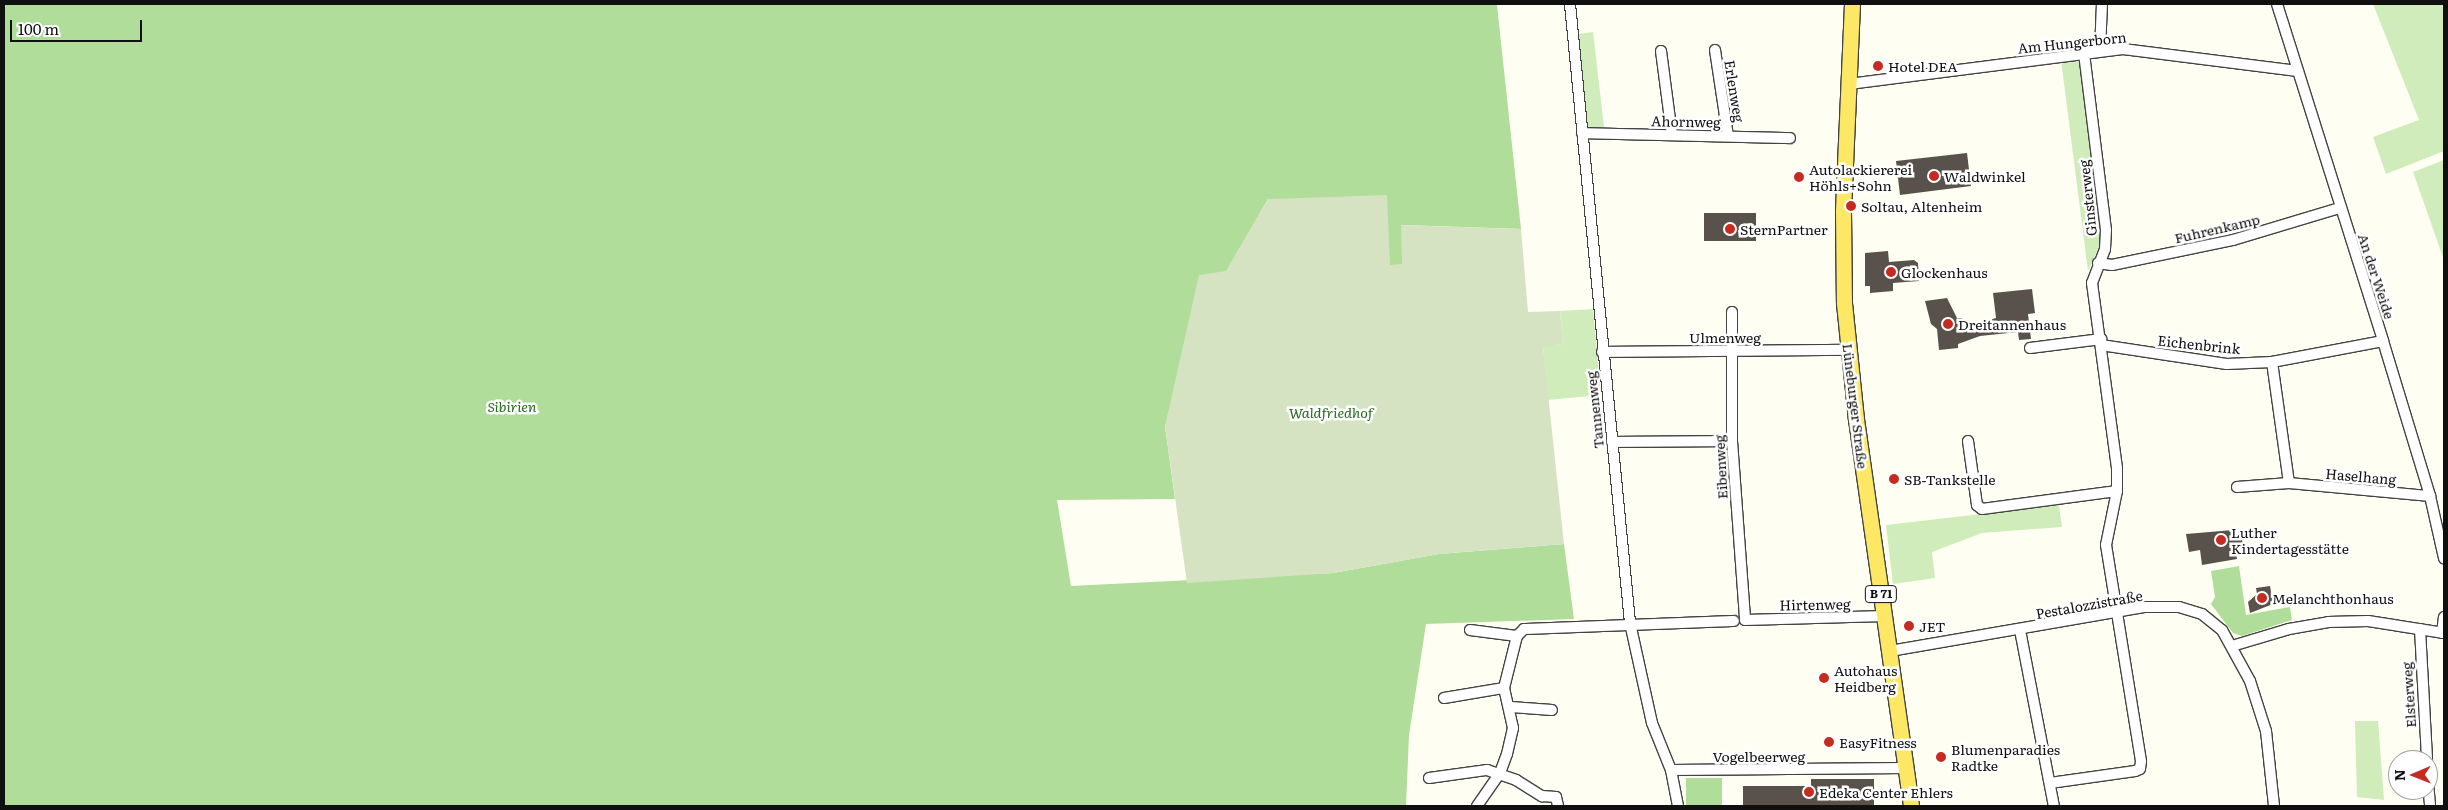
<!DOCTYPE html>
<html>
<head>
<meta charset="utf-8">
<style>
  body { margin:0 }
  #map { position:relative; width:2448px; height:810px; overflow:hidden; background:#fffef3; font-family:Literata,serif }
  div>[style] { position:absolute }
  .green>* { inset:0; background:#cfecba }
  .forest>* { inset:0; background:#b0dd99 }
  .cemetery>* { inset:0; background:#d5e3c2 }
  .building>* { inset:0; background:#59524c }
  .roads { filter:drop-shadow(1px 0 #434343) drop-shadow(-1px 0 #434343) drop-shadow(0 1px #434343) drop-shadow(0 -1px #434343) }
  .minor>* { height:10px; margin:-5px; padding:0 5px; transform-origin:5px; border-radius:5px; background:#fff }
  .primary>* { height:15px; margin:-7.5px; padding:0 7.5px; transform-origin:7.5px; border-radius:7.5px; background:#fde865 }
  .dots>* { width:14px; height:14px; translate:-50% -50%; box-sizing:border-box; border:2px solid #fff; border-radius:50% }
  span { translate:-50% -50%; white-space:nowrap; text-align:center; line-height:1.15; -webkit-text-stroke:5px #fff; paint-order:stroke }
  .shield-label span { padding:1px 4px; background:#fff; border:1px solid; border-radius:4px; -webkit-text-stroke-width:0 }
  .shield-label { font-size:12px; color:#101010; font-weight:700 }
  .street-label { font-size:14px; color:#101010 }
  .poi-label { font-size:14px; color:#101010 }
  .left { translate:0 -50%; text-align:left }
  .park-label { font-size:14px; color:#246b1c; font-style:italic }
  .frame { position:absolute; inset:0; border:5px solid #101010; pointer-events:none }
  .north { position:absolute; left:2388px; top:750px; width:50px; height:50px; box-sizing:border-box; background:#fff; border:1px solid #9f9f9f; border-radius:50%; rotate:269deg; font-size:14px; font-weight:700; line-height:20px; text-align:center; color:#101010 }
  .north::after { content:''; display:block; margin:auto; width:18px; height:22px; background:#c62b21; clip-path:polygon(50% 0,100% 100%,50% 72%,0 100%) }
  .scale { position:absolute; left:10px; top:20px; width:132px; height:22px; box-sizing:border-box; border:2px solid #101010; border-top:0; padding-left:6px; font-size:15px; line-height:18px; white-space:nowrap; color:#101010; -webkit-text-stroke:4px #fff; paint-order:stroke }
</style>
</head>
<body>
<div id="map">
  <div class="green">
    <div style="clip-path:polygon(2373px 4px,2444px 4px,2444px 151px,2386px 174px,2373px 137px,2419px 120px)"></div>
    <div style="clip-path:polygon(1593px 32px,1604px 127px,1587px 127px,1577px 34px)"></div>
    <div style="clip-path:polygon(2073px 58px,2080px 63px,2103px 238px,2088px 271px,2061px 60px)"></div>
    <div style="clip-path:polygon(2444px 160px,2444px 260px,2413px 172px)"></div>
    <div style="clip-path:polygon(1593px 309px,1601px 395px,1547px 400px,1543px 346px,1563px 344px,1560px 311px)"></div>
    <div style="clip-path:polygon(2059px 505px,2062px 527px,1982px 533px,1932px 552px,1935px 578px,1893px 584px,1886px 525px)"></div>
    <div style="clip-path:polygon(2355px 721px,2378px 721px,2384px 800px,2357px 797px)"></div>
  </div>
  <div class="forest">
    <div style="clip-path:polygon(4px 4px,1502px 4px,1497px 5px,1521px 229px,1402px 225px,1402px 265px,1389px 265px,1268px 199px,1226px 272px,1165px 426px,1175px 499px,1057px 500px,1071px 586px,1333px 573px,1439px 554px,1564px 544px,1574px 619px,1426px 624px,1409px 735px,1406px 806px,4px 806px)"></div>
    <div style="clip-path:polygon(2239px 566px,2246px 615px,2290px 607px,2292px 620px,2242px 636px,2233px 633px,2211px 604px,2215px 597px,2211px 571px)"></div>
    <div style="clip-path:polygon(1686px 778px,1722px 778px,1722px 806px,1686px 806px)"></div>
  </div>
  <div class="cemetery">
    <div style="clip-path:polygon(1387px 195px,1390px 265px,1402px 264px,1401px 225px,1521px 229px,1528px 312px,1560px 311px,1563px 344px,1543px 347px,1564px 544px,1439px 554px,1333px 573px,1187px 583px,1165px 426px,1199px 275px,1226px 271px,1268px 199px)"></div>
  </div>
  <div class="building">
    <div style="clip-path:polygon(1967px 153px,1971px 186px,1900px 195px,1896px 161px)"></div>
    <div style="clip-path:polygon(1704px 213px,1756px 213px,1756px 241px,1704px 241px)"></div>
    <div style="clip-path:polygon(1888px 251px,1889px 262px,1914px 260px,1918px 263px,1919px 281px,1893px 283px,1893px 291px,1870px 293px,1870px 286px,1865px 286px,1865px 253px)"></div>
    <div style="clip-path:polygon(2032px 289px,2035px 313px,2028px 314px,2031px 339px,2019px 340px,2018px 332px,1980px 336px,1958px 344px,1958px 348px,1939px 350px,1937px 329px,1931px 324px,1925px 301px,1947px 298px,1957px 318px,1962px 318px,1963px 327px,1996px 318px,1993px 293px)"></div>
    <div style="clip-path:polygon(2233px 530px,2234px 534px,2241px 533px,2244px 550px,2236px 551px,2237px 559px,2202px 565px,2200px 550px,2189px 552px,2186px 534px)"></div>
    <div style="clip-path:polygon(2270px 586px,2273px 604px,2250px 613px,2248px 602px,2257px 594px,2256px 588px)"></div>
    <div style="clip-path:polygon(1811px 779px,1874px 779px,1874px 806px,1743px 806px,1743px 786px,1811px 786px)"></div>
  </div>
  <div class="roads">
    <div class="minor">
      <div style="left:1570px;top:4px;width:622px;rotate:84.46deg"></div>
      <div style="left:1630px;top:623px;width:102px;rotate:77.6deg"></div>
      <div style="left:1652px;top:723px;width:51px;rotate:68deg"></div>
      <div style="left:1671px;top:770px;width:37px;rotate:79deg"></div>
      <div style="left:2277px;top:4px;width:353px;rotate:72.5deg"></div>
      <div style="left:2383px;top:341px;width:162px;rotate:73.1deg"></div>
      <div style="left:2430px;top:496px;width:64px;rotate:77.3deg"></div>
      <div style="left:1715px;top:50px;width:87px;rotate:81.4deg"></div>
      <div style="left:1661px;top:51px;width:84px;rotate:82.5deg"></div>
      <div style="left:2100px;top:51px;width:47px;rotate:-87.6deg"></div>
      <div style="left:1849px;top:84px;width:276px;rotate:-7.3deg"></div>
      <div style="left:2123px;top:49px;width:176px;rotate:7.2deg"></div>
      <div style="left:1582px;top:133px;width:208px;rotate:1.4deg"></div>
      <div style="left:2098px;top:263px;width:14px;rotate:8deg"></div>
      <div style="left:2112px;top:265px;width:124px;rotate:-11.7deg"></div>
      <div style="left:2233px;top:240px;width:112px;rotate:-16.7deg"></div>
      <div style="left:1732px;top:312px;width:129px;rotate:90deg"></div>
      <div style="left:1732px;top:441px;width:179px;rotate:85.8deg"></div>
      <div style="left:1745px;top:620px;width:140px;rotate:-1.6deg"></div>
      <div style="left:2101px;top:345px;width:127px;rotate:8.6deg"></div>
      <div style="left:2227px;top:364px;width:45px;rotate:-2.5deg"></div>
      <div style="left:2272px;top:362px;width:113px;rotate:-10.7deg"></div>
      <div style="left:2030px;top:348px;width:72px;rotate:-7.2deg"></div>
      <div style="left:1602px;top:352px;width:246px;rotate:-0.5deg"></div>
      <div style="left:2272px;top:362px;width:122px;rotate:82deg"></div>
      <div style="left:2289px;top:483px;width:142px;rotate:5.3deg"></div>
      <div style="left:1968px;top:441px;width:65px;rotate:82deg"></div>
      <div style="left:1977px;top:505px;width:6px;rotate:39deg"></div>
      <div style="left:1982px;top:509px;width:136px;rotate:-7.6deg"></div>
      <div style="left:1612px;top:442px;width:120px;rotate:-0.5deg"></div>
      <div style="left:2237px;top:487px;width:52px;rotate:-4.4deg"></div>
      <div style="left:2420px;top:629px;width:131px;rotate:86.9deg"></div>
      <div style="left:1470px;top:630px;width:47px;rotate:7.3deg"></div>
      <div style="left:2020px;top:630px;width:179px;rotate:79.1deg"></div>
      <div style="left:2442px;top:633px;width:16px;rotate:-83deg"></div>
      <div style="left:2232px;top:646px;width:59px;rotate:-16.6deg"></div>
      <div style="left:2289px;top:629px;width:40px;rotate:-10deg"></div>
      <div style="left:2328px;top:622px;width:40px;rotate:-1.4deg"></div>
      <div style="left:2368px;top:621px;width:77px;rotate:9deg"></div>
      <div style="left:1890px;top:651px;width:259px;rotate:-9.8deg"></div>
      <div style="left:2145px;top:607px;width:34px"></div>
      <div style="left:2179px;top:607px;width:24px;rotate:17deg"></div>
      <div style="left:2202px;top:614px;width:26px;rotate:39deg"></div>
      <div style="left:2222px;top:630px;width:58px;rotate:61.2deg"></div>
      <div style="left:2250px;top:681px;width:52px;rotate:72.3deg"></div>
      <div style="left:2266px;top:731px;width:75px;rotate:83.9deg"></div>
      <div style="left:1444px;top:698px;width:61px;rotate:-9.5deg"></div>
      <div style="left:1511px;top:707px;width:41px;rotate:4.2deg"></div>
      <div style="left:1671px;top:770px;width:235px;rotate:-0.5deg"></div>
      <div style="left:1429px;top:778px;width:59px;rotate:-7.9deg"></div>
      <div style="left:1487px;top:770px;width:31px;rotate:19deg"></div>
      <div style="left:1516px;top:780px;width:31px;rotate:32deg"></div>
      <div style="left:1542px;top:796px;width:14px;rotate:4deg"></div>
      <div style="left:1556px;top:797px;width:9px;rotate:77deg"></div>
      <div style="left:2428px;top:782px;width:24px;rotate:85deg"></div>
      <div style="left:2050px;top:783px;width:86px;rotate:-8deg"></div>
      <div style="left:2135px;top:771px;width:5px;rotate:-22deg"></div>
      <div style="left:2140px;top:769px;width:8px;rotate:-83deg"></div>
      <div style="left:2141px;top:761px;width:219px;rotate:-99.2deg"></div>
      <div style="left:2106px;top:545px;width:55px;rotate:-78.5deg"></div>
      <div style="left:2117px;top:491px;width:23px;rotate:-90deg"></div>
      <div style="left:2117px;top:468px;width:187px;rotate:-97.7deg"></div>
      <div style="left:2092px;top:283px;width:36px;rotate:-69deg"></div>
      <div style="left:2105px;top:249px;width:19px;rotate:-87deg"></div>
      <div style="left:2106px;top:230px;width:178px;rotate:-97.1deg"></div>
      <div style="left:1477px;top:806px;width:40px;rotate:-55.1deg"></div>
      <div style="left:1500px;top:773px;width:20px;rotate:-70deg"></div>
      <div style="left:1507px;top:754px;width:27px;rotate:-77deg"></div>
      <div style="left:1513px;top:728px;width:41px;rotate:-102.7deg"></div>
      <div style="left:1504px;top:688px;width:54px;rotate:-76deg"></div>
      <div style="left:1517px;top:636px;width:10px;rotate:-45deg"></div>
      <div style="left:1524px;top:629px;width:210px;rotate:-2.2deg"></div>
    </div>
    <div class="primary">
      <div style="left:1852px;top:4px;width:207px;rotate:92.5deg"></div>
      <div style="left:1843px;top:211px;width:92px;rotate:89.4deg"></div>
      <div style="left:1844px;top:303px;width:117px;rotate:84.1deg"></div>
      <div style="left:1856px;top:419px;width:391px;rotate:81.9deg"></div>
    </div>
  </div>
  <div class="dots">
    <div style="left:1878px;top:66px;background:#c62b21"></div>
    <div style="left:1934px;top:176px;background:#c62b21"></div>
    <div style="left:1799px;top:177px;background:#c62b21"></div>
    <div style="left:1851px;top:206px;background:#c62b21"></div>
    <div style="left:1730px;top:229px;background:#c62b21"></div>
    <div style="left:1891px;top:272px;background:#c62b21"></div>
    <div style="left:1948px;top:324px;background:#c62b21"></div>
    <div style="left:1894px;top:479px;background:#c62b21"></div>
    <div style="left:2221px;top:540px;background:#c62b21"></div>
    <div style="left:2262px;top:598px;background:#c62b21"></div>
    <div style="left:1909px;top:626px;background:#c62b21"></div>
    <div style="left:1824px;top:678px;background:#c62b21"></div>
    <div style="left:1829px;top:742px;background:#c62b21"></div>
    <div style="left:1941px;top:757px;background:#c62b21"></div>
    <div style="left:1809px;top:792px;background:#c62b21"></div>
  </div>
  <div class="shield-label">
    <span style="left:1881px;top:594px">B 71</span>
  </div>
  <div class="street-label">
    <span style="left:2072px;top:42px;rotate:-6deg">Am Hungerborn</span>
    <span style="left:1735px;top:91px;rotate:81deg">Erlenweg</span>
    <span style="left:1686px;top:121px;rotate:1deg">Ahornweg</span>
    <span style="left:2087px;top:198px;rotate:-96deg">Ginsterweg</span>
    <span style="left:2217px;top:228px;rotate:-13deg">Fuhrenkamp</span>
    <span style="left:2377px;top:276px;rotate:72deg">An der Weide</span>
    <span style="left:1725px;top:337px">Ulmenweg</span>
    <span style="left:2199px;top:344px;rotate:6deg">Eichenbrink</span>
    <span style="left:1856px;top:406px;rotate:83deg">Lüneburger Straße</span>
    <span style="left:1594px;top:410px;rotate:-96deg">Tannenweg</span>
    <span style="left:1720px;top:467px;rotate:-93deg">Eibenweg</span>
    <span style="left:2361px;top:476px;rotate:5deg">Haselhang</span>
    <span style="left:1815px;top:604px;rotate:-1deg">Hirtenweg</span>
    <span style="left:2089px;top:604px;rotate:-10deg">Pestalozzistraße</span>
    <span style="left:2408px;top:695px;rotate:-94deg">Elsterweg</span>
    <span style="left:1759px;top:756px">Vogelbeerweg</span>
  </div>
  <div class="poi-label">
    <span class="left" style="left:1888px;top:66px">Hotel DEA</span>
    <span class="left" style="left:1809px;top:177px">Autolackiererei<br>Höhls+Sohn</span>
    <span class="left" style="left:1944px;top:176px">Waldwinkel</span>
    <span class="left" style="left:1861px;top:206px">Soltau, Altenheim</span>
    <span class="left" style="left:1740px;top:229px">SternPartner</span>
    <span class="left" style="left:1901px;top:272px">Glockenhaus</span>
    <span class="left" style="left:1958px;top:324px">Dreitannenhaus</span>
    <span class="left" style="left:1904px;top:479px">SB-Tankstelle</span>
    <span class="left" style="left:2231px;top:540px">Luther<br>Kindertagesstätte</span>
    <span class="left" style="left:2272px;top:598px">Melanchthonhaus</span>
    <span class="left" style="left:1919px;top:626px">JET</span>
    <span class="left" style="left:1834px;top:678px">Autohaus<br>Heidberg</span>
    <span class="left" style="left:1839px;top:742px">EasyFitness</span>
    <span class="left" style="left:1951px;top:757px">Blumenparadies<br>Radtke</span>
    <span class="left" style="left:1819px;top:792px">Edeka Center Ehlers</span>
  </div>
  <div class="park-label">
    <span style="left:512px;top:406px">Sibirien</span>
    <span style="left:1331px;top:412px">Waldfriedhof</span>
  </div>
  <div class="frame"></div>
  <div class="north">N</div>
  <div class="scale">100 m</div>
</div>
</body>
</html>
